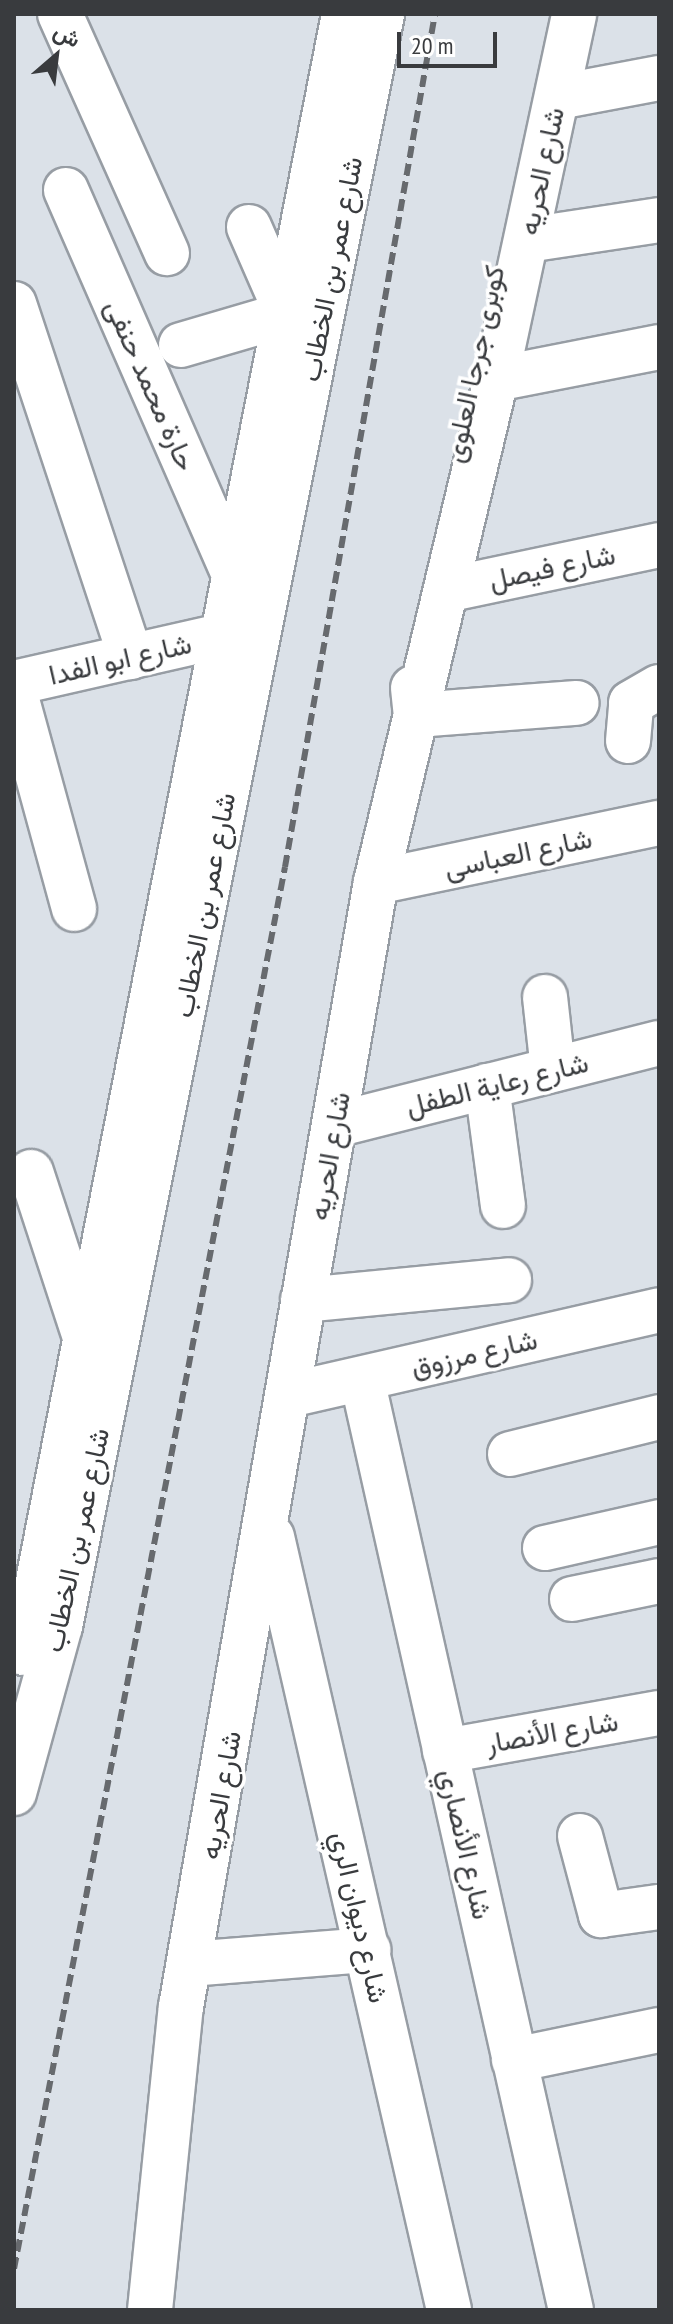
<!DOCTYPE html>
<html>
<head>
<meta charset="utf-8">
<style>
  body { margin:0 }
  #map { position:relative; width:673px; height:2324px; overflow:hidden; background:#dbe1e8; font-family:"PT Sans Narrow",Vazirmatn,sans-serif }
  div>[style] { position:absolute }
  .roads { filter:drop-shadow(2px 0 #979da4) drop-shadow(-2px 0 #979da4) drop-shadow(0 2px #979da4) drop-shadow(0 -2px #979da4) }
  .minor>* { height:44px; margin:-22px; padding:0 22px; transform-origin:22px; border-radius:22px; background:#fff }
  .rail>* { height:6px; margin-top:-3px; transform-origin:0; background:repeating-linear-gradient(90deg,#676a6e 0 12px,transparent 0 18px) }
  span { translate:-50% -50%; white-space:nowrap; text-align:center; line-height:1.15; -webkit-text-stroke:7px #fff; paint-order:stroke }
  .street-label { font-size:28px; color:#393b3e }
  .frame { position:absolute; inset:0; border:16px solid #393b3e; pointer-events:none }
  .north { position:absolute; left:16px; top:16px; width:80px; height:80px; -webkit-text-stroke:6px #fff; paint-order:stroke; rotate:28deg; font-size:22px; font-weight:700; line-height:32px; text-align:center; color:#393b3e }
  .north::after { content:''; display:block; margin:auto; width:28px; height:36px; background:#393b3e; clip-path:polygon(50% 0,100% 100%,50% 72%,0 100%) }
  .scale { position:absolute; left:397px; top:32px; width:100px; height:36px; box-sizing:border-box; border:4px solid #393b3e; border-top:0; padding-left:10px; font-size:24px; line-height:28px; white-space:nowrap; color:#393b3e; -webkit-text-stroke:6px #fff; paint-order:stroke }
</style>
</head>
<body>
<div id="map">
  <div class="roads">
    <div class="minor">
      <div style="left:60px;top:14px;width:262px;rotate:65.9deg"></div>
      <div style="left:558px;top:97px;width:103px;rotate:-10.7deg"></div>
      <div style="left:66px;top:190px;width:425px;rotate:66.4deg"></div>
      <div style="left:527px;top:240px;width:134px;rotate:-8.6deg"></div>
      <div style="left:14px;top:304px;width:372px;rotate:71.7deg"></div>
      <div style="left:181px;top:345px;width:110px;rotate:-16.3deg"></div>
      <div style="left:287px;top:314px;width:95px;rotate:-113.6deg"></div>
      <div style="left:496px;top:379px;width:166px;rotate:-11.1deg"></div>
      <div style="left:446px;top:590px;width:218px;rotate:-11.9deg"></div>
      <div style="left:14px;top:683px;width:216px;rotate:-12.8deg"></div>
      <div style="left:413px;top:688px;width:27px;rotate:84deg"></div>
      <div style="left:416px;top:715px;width:161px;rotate:-4.3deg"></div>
      <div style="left:14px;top:689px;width:228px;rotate:74.7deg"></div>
      <div style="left:628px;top:741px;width:38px;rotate:-85deg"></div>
      <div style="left:631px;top:703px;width:32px;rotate:-30deg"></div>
      <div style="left:376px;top:882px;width:289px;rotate:-11.8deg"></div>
      <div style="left:545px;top:997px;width:73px;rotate:83.7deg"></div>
      <div style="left:487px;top:1086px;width:121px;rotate:82.4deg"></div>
      <div style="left:335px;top:1125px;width:334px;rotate:-14.2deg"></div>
      <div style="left:31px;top:1172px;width:174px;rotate:71.9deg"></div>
      <div style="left:303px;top:1300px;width:207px;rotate:-5.5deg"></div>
      <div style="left:362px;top:1379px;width:954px;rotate:77.35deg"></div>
      <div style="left:289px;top:1395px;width:380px;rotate:-12.9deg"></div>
      <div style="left:510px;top:1454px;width:154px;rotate:-13.9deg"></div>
      <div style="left:272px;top:1537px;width:793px;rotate:77.1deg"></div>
      <div style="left:545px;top:1548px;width:117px;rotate:-12.8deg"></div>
      <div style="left:572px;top:1599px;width:89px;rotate:-11.7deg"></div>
      <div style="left:24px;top:1653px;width:1670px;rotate:-78.95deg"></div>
      <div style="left:445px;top:1751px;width:217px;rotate:-10.1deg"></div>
      <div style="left:14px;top:1793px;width:173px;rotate:-74.6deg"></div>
      <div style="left:60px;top:1626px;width:1644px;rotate:-78.7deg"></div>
      <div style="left:580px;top:1836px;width:82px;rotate:75.1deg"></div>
      <div style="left:601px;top:1915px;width:59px;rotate:-7.9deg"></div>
      <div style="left:189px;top:1964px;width:180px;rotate:-4.5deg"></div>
      <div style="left:514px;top:2060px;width:148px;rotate:-11.7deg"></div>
      <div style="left:150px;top:2310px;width:305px;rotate:-84.2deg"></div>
      <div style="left:181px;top:2007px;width:1142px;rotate:-80.17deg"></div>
      <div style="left:376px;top:882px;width:517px;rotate:-76.58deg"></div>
      <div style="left:496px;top:379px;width:373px;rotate:-77.9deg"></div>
    </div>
  </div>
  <div class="rail">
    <div style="left:14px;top:2269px;width:1428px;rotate:-79.06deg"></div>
    <div style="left:285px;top:867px;width:866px;rotate:-80.03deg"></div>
  </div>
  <div class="street-label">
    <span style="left:541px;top:171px;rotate:-78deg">شارع الحريه</span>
    <span style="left:331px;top:269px;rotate:-79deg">شارع عمر بن الخطاب</span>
    <span style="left:474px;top:364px;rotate:-78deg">كوبرى جرجا العلوى</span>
    <span style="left:151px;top:385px;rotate:66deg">حارة محمد حنفى</span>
    <span style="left:552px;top:567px;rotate:-12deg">شارع فيصل</span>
    <span style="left:120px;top:659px;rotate:-13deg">شارع ابو الفدا</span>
    <span style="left:518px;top:853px;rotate:-12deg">شارع العباسى</span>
    <span style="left:204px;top:905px;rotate:-79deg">شارع عمر بن الخطاب</span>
    <span style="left:497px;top:1084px;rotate:-14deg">شارع رعاية الطفل</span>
    <span style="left:329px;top:1156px;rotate:-80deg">شارع الحريه</span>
    <span style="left:474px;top:1353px;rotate:-13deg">شارع مرزوق</span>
    <span style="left:76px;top:1540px;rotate:-78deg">شارع عمر بن الخطاب</span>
    <span style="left:552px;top:1732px;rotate:-10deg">شارع الأنصار</span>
    <span style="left:220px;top:1795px;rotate:-80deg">شارع الحريه</span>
    <span style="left:466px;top:1844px;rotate:77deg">شارع الأنصاري</span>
    <span style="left:360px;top:1917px;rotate:77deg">شارع ديوان الري</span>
  </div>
  <div class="frame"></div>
  <div class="north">ش</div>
  <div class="scale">20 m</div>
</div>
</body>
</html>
